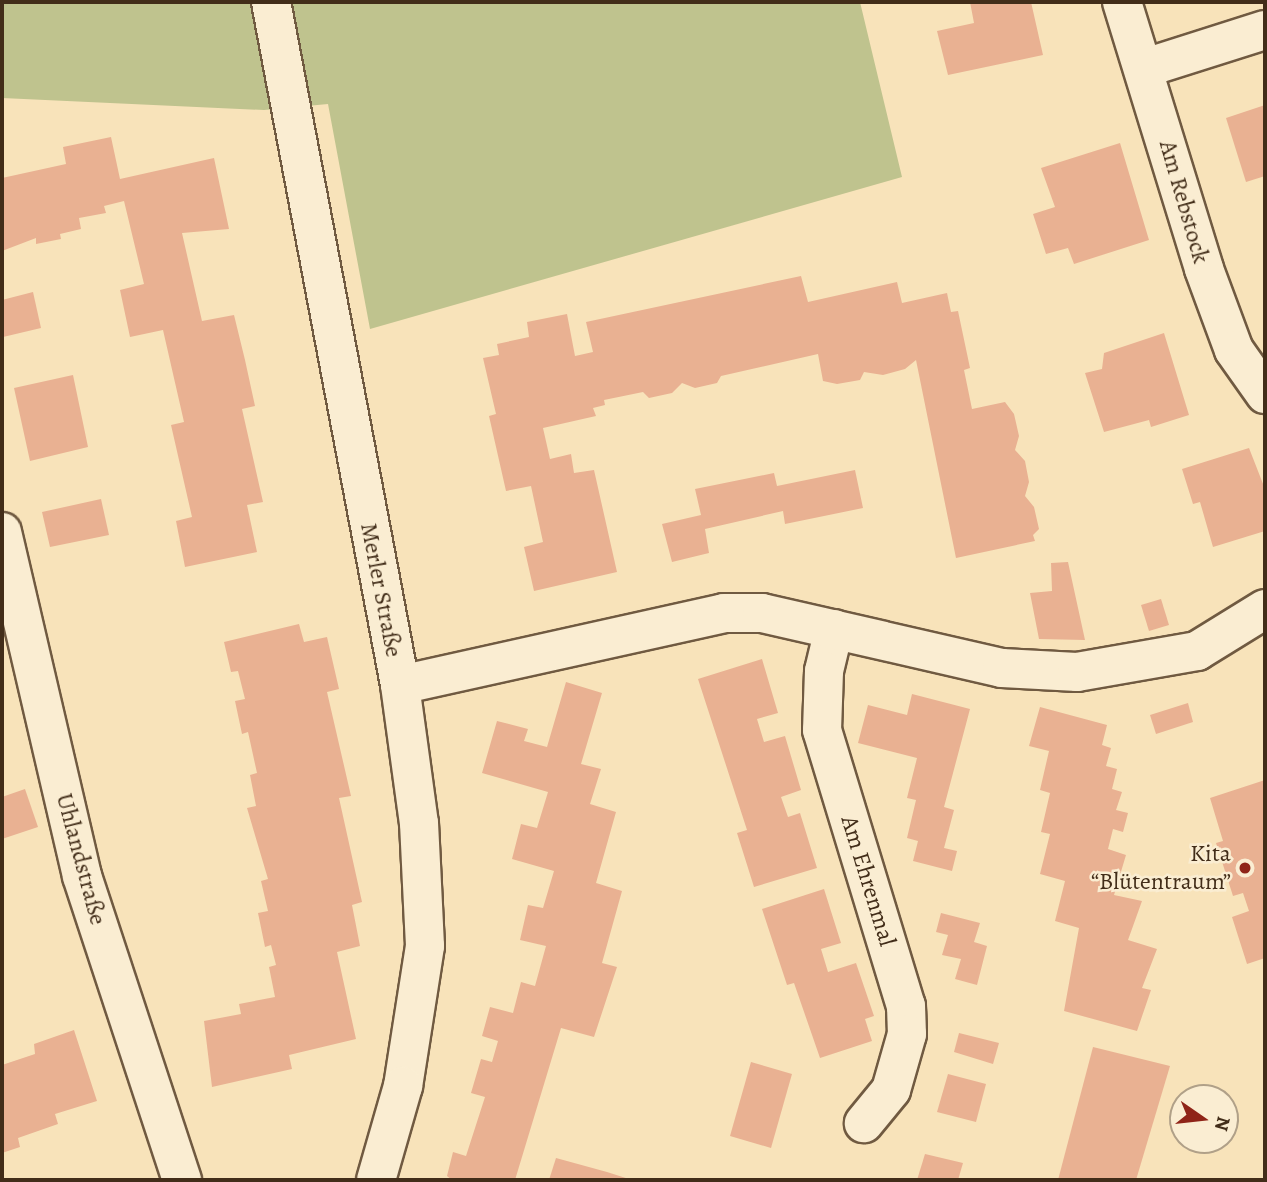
<!DOCTYPE html>
<html>
<head>
<meta charset="utf-8">
<style>
  body { margin:0 }
  #map { position:relative; width:1267px; height:1182px; overflow:hidden; background:#f8e3ba; font-family:Alegreya,serif }
  div>[style] { position:absolute }
  .green>* { inset:0; background:#bfc38e }
  .building>* { inset:0; background:#e9b192 }
  .roads { filter:drop-shadow(2px 0 #705a41) drop-shadow(-2px 0 #705a41) drop-shadow(0 2px #705a41) drop-shadow(0 -2px #705a41) }
  .minor>* { height:38px; margin:-19px; padding:0 19px; transform-origin:19px; border-radius:19px; background:#faedd2 }
  .dots>* { width:19px; height:19px; translate:-50% -50%; box-sizing:border-box; border:4px solid #faedd2; border-radius:50% }
  span { translate:-50% -50%; white-space:nowrap; text-align:center; line-height:1.15; -webkit-text-stroke:5px #faedd2; paint-order:stroke }
  .street-label { font-size:24px; color:#422d19 }
  .poi-label { font-size:24px; color:#422d19 }
  .right { translate:-100% -50%; text-align:right }
  .frame { position:absolute; inset:0; border:4px solid #422d19; pointer-events:none }
  .north { position:absolute; left:1169px; top:1084px; width:70px; height:70px; box-sizing:border-box; background:#faedd2; border:2px solid #b0a088; border-radius:50%; rotate:104deg; font-size:19px; font-weight:700; line-height:28px; text-align:center; color:#422d19 }
  .north::after { content:''; display:block; margin:auto; width:24px; height:32px; background:#8f2418; clip-path:polygon(50% 0,100% 100%,50% 72%,0 100%) }
</style>
</head>
<body>
<div id="map">
  <div class="green">
    <div style="clip-path:polygon(2px 2px,860px 2px,902px 177px,370px 329px,328px 104px,264px 110px,2px 98px)"></div>
  </div>
  <div class="building">
    <div style="clip-path:polygon(970px 2px,1031px 2px,1043px 55px,948px 75px,937px 31px,974px 23px)"></div>
    <div style="clip-path:polygon(1265px 105px,1265px 176px,1246px 182px,1226px 118px)"></div>
    <div style="clip-path:polygon(111px 137px,120px 179px,214px 158px,229px 229px,182px 233px,202px 321px,234px 315px,245px 360px,255px 406px,242px 409px,263px 502px,247px 505px,257px 552px,185px 567px,176px 521px,192px 517px,171px 425px,184px 422px,163px 330px,130px 337px,120px 290px,144px 284px,124px 201px,104px 206px,106px 213px,79px 218px,81px 229px,60px 234px,61px 239px,36px 244px,36px 238px,2px 251px,2px 178px,66px 164px,63px 147px)"></div>
    <div style="clip-path:polygon(1120px 143px,1149px 240px,1074px 264px,1068px 248px,1046px 254px,1033px 214px,1055px 207px,1041px 168px)"></div>
    <div style="clip-path:polygon(801px 276px,808px 302px,897px 282px,902px 303px,947px 293px,951px 312px,958px 311px,970px 368px,964px 370px,972px 409px,1005px 402px,1014px 414px,1019px 436px,1015px 450px,1025px 461px,1029px 482px,1025px 496px,1034px 507px,1039px 529px,1033px 535px,1035px 541px,956px 558px,916px 360px,905px 369px,883px 375px,864px 372px,860px 380px,837px 384px,823px 381px,818px 354px,721px 376px,717px 383px,695px 388px,682px 383px,672px 393px,649px 398px,643px 392px,604px 400px,605px 405px,593px 408px,596px 416px,543px 428px,550px 459px,571px 454px,574px 473px,594px 470px,617px 572px,534px 591px,524px 547px,543px 542px,531px 486px,506px 491px,489px 416px,496px 414px,483px 358px,499px 355px,497px 344px,529px 337px,527px 322px,567px 314px,575px 356px,593px 352px,586px 322px)"></div>
    <div style="clip-path:polygon(33px 292px,41px 328px,3px 337px,2px 300px)"></div>
    <div style="clip-path:polygon(1164px 333px,1189px 415px,1151px 427px,1149px 420px,1104px 432px,1085px 373px,1102px 369px,1104px 353px)"></div>
    <div style="clip-path:polygon(73px 375px,88px 447px,30px 461px,14px 388px)"></div>
    <div style="clip-path:polygon(1249px 448px,1265px 489px,1265px 531px,1213px 547px,1200px 502px,1193px 504px,1182px 469px)"></div>
    <div style="clip-path:polygon(855px 470px,863px 508px,785px 524px,783px 511px,705px 529px,709px 553px,672px 562px,662px 524px,701px 515px,695px 489px,774px 473px,777px 486px)"></div>
    <div style="clip-path:polygon(101px 499px,109px 535px,50px 547px,42px 512px)"></div>
    <div style="clip-path:polygon(1068px 562px,1085px 640px,1039px 639px,1030px 593px,1052px 591px,1051px 563px)"></div>
    <div style="clip-path:polygon(1161px 599px,1169px 625px,1149px 631px,1141px 605px)"></div>
    <div style="clip-path:polygon(299px 624px,304px 642px,327px 637px,339px 689px,327px 692px,351px 796px,339px 798px,362px 902px,352px 905px,360px 946px,337px 952px,356px 1039px,289px 1055px,292px 1069px,212px 1087px,204px 1021px,241px 1014px,239px 1004px,275px 997px,269px 967px,276px 965px,271px 945px,265px 947px,258px 913px,268px 911px,261px 881px,268px 879px,247px 808px,256px 806px,250px 775px,257px 773px,248px 732px,242px 734px,235px 701px,245px 699px,238px 671px,231px 672px,224px 642px)"></div>
    <div style="clip-path:polygon(762px 659px,778px 713px,757px 719px,764px 742px,785px 736px,801px 790px,781px 797px,788px 817px,800px 813px,817px 868px,754px 887px,737px 833px,747px 830px,698px 679px)"></div>
    <div style="clip-path:polygon(566px 682px,602px 693px,581px 764px,601px 769px,590px 804px,616px 812px,596px 883px,622px 891px,602px 963px,617px 967px,594px 1037px,561px 1028px,515px 1180px,452px 1180px,447px 1176px,453px 1152px,466px 1156px,485px 1097px,471px 1093px,481px 1059px,492px 1062px,498px 1041px,482px 1036px,490px 1007px,513px 1013px,521px 982px,535px 986px,546px 946px,520px 940px,528px 905px,543px 908px,554px 871px,512px 859px,521px 824px,537px 828px,548px 792px,482px 773px,497px 721px,528px 729px,524px 741px,547px 747px)"></div>
    <div style="clip-path:polygon(912px 694px,970px 709px,944px 807px,954px 810px,944px 848px,957px 851px,952px 871px,913px 861px,918px 841px,907px 838px,916px 800px,907px 798px,917px 758px,858px 743px,868px 705px,907px 715px)"></div>
    <div style="clip-path:polygon(1188px 703px,1193px 722px,1156px 734px,1150px 715px)"></div>
    <div style="clip-path:polygon(1040px 707px,1107px 725px,1102px 745px,1111px 748px,1106px 766px,1117px 769px,1112px 789px,1122px 792px,1116px 810px,1128px 813px,1123px 832px,1113px 829px,1108px 849px,1126px 855px,1114px 895px,1142px 901px,1128px 940px,1157px 949px,1142px 988px,1151px 990px,1137px 1031px,1064px 1011px,1079px 928px,1055px 921px,1065px 881px,1040px 874px,1050px 834px,1041px 832px,1050px 793px,1040px 790px,1049px 751px,1029px 746px)"></div>
    <div style="clip-path:polygon(1265px 780px,1265px 958px,1247px 964px,1232px 917px,1249px 911px,1243px 893px,1233px 896px,1216px 843px,1223px 841px,1210px 798px)"></div>
    <div style="clip-path:polygon(25px 789px,38px 827px,2px 839px,2px 797px)"></div>
    <div style="clip-path:polygon(824px 889px,841px 943px,821px 949px,828px 972px,856px 963px,874px 1016px,865px 1019px,872px 1041px,820px 1058px,794px 983px,787px 985px,762px 909px)"></div>
    <div style="clip-path:polygon(941px 913px,980px 923px,974px 942px,987px 946px,977px 985px,955px 979px,961px 959px,942px 955px,948px 935px,936px 932px)"></div>
    <div style="clip-path:polygon(74px 1030px,97px 1101px,55px 1114px,58px 1124px,18px 1138px,20px 1147px,2px 1153px,2px 1065px,35px 1054px,34px 1044px)"></div>
    <div style="clip-path:polygon(959px 1033px,999px 1043px,993px 1064px,954px 1052px)"></div>
    <div style="clip-path:polygon(1093px 1047px,1170px 1066px,1136px 1180px,1058px 1180px)"></div>
    <div style="clip-path:polygon(751px 1062px,792px 1074px,771px 1148px,730px 1136px)"></div>
    <div style="clip-path:polygon(948px 1074px,986px 1084px,976px 1122px,937px 1112px)"></div>
    <div style="clip-path:polygon(925px 1154px,963px 1163px,958px 1180px,917px 1180px)"></div>
    <div style="clip-path:polygon(556px 1158px,607px 1172px,632px 1180px,549px 1180px)"></div>
  </div>
  <div class="roads">
    <div class="minor">
      <div style="left:271px;top:2px;width:695px;rotate:79.3deg"></div>
      <div style="left:400px;top:685px;width:139px;rotate:82.2deg"></div>
      <div style="left:419px;top:823px;width:123px;rotate:87.2deg"></div>
      <div style="left:425px;top:946px;width:142px;rotate:98.9deg"></div>
      <div style="left:403px;top:1086px;width:98px;rotate:106deg"></div>
      <div style="left:1122px;top:2px;width:279px;rotate:72.9deg"></div>
      <div style="left:1204px;top:269px;width:86px;rotate:69.7deg"></div>
      <div style="left:1234px;top:350px;width:54px;rotate:54.8deg"></div>
      <div style="left:1145px;top:68px;width:126px;rotate:-17.6deg"></div>
      <div style="left:2px;top:532px;width:353px;rotate:76.9deg"></div>
      <div style="left:82px;top:876px;width:320px;rotate:71.8deg"></div>
      <div style="left:834px;top:629px;width:43px;rotate:103.4deg"></div>
      <div style="left:824px;top:671px;width:59px;rotate:91.9deg"></div>
      <div style="left:822px;top:730px;width:288px;rotate:73.1deg"></div>
      <div style="left:906px;top:1006px;width:28px;rotate:88deg"></div>
      <div style="left:907px;top:1034px;width:58px;rotate:105.9deg"></div>
      <div style="left:891px;top:1090px;width:43px;rotate:129.3deg"></div>
      <div style="left:400px;top:685px;width:332px;rotate:-12.5deg"></div>
      <div style="left:724px;top:613px;width:38px"></div>
      <div style="left:762px;top:613px;width:246px;rotate:12.9deg"></div>
      <div style="left:1002px;top:668px;width:75px;rotate:3.1deg"></div>
      <div style="left:1077px;top:672px;width:122px;rotate:-9.9deg"></div>
      <div style="left:1197px;top:651px;width:80px;rotate:-31.7deg"></div>
    </div>
  </div>
  <div class="dots">
    <div style="left:1245px;top:868px;background:#8f2418"></div>
  </div>
  <div class="street-label">
    <span style="left:1184px;top:202px;rotate:74deg">Am Rebstock</span>
    <span style="left:381px;top:590px;rotate:79deg">Merler Straße</span>
    <span style="left:81px;top:859px;rotate:75deg">Uhlandstraße</span>
    <span style="left:868px;top:881px;rotate:73deg">Am Ehrenmal</span>
  </div>
  <div class="poi-label">
    <span class="right" style="left:1231px;top:868px">Kita<br>“Blütentraum”</span>
  </div>
  <div class="frame"></div>
  <div class="north">N</div>
</div>
</body>
</html>
